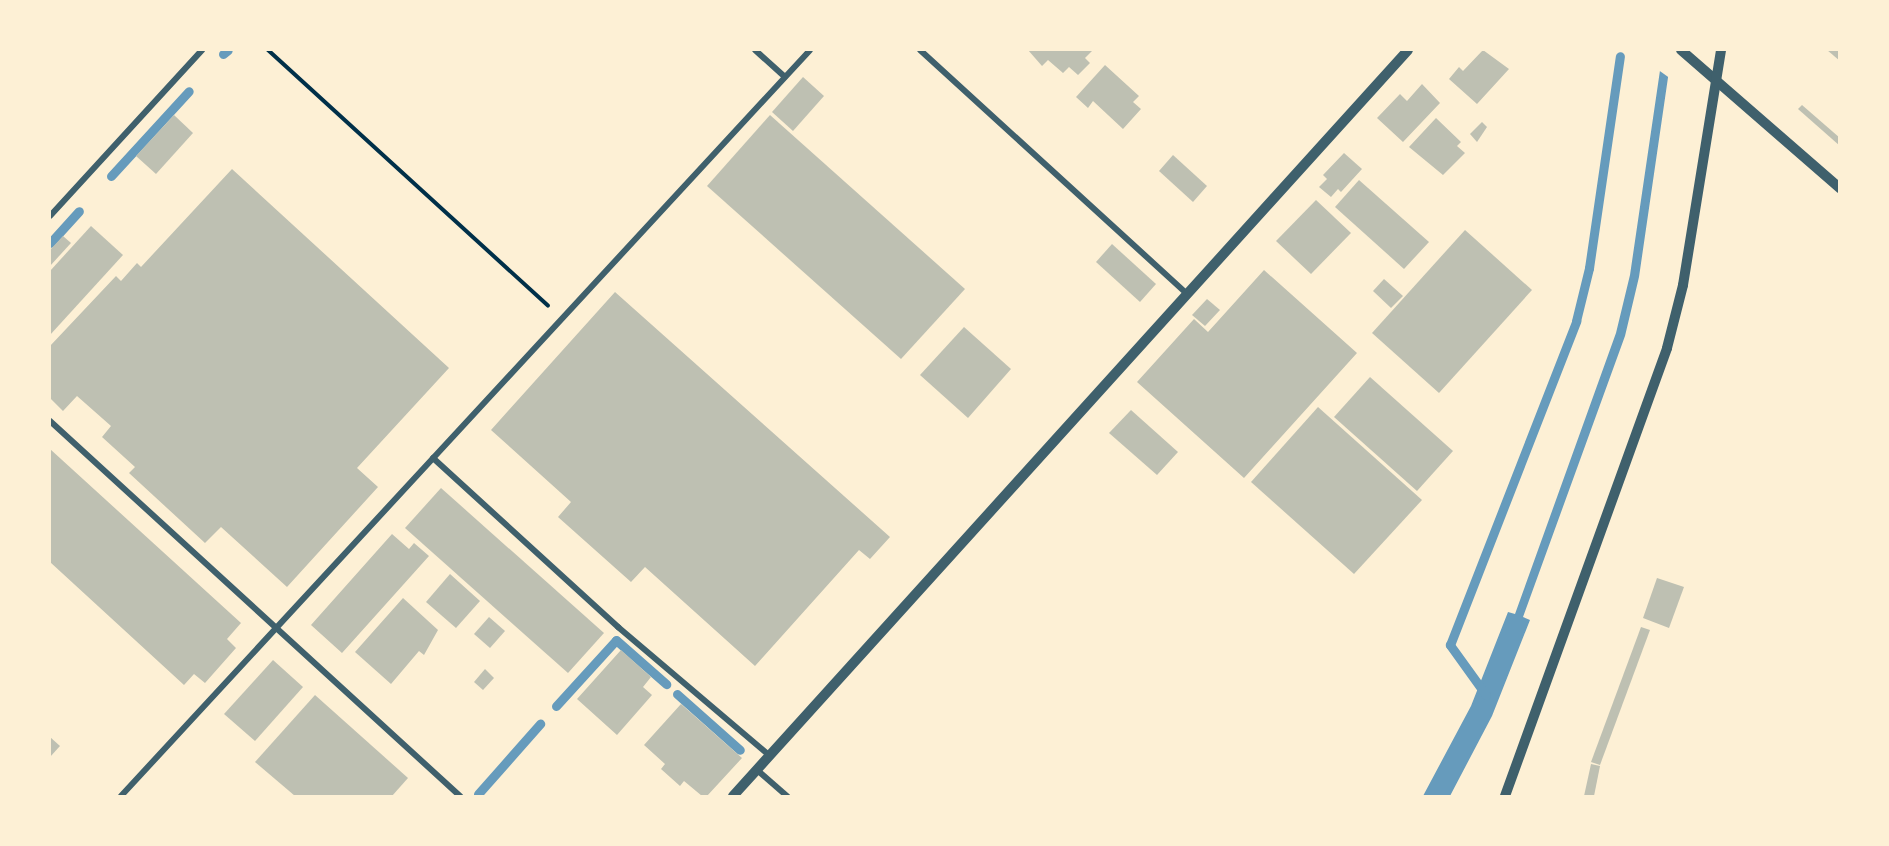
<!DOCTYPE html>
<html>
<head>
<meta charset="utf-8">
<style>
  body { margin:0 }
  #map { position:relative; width:1889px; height:846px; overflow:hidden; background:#fdf0d5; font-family:"Exo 2",sans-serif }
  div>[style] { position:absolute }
  .water>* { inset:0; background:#669bbc }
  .pier>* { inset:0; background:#fdf0d5 }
  .stream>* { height:9px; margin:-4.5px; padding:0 4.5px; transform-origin:4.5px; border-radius:4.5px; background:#669bbc }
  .building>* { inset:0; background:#bec0b2 }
  .path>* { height:4px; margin:-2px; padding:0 2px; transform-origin:2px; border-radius:2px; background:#003049 }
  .minor>* { height:6px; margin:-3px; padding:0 3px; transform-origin:3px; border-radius:3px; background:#3f606c }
  .tertiary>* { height:10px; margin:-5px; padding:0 5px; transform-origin:5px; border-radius:5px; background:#3f606c }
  span { translate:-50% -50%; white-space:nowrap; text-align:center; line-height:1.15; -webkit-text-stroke:4.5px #fdf0d5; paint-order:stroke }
  .frame { position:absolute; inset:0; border:51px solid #fdf0d5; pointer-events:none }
</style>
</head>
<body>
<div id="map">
  <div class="water">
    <div style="clip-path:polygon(1663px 50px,1672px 50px,1639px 277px,1625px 336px,1523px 617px,1530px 620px,1492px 716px,1450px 796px,1423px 796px,1471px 706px,1508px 612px,1515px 614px,1616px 333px,1630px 275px)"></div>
  </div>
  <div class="pier">
    <div style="clip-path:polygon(1660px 50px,1675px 50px,1671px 79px,1657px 69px)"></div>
  </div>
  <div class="stream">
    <div style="left:223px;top:54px;width:6px;rotate:-39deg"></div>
    <div style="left:111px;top:176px;width:115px;rotate:-47.5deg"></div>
    <div style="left:50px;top:243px;width:43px;rotate:-47.8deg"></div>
    <div style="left:677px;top:694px;width:84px;rotate:41.6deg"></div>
    <div style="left:1486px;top:695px;width:62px;rotate:-125.8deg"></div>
    <div style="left:1450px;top:645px;width:348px;rotate:-68.7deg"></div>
    <div style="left:1576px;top:321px;width:55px;rotate:-76.2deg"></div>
    <div style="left:1589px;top:268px;width:214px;rotate:-81.7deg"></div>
    <div style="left:556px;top:706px;width:89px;rotate:-47.7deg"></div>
    <div style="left:616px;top:640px;width:67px;rotate:41.3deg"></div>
    <div style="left:478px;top:794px;width:94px;rotate:-48.5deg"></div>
  </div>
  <div class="building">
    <div style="clip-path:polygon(1028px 50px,1093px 50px,1085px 58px,1090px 63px,1078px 75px,1069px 67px,1063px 73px,1048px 60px,1042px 66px)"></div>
    <div style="clip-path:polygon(1483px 50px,1509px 69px,1477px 104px,1449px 79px,1459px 67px,1463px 71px)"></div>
    <div style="clip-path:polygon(1827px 50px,1840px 50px,1840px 61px)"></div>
    <div style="clip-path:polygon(1105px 65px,1139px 96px,1133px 102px,1141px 109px,1123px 129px,1093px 101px,1088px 108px,1076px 97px)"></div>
    <div style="clip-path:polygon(803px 77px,824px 96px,793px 131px,772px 112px)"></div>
    <div style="clip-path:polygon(1422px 84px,1440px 103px,1403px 142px,1377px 118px,1400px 94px,1407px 101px)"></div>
    <div style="clip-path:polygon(1802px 105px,1840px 138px,1840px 146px,1798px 109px)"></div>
    <div style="clip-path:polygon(174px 115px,193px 133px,156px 174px,136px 156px)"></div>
    <div style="clip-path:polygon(770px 115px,965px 289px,901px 359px,707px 186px)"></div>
    <div style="clip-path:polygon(1436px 118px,1461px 142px,1457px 146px,1465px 153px,1443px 175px,1409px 147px)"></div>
    <div style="clip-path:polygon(1482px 122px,1487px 127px,1477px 142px,1470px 134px)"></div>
    <div style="clip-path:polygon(1344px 153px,1362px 169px,1341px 192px,1338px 189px,1331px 197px,1319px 187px,1327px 179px,1323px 175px)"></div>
    <div style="clip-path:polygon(1173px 155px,1207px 186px,1193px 202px,1159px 171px)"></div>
    <div style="clip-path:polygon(232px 169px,449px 368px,357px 468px,378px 487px,287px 587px,221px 527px,205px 543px,129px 473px,135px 467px,102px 437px,111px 426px,77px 396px,63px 411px,50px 398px,50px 346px,116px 276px,121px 281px,137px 263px,141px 267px)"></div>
    <div style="clip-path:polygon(1359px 180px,1429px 242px,1404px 269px,1335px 207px)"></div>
    <div style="clip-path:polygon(1316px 200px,1351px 233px,1311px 274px,1276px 241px)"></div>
    <div style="clip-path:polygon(91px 226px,123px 255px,50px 335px,50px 271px)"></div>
    <div style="clip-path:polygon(1465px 230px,1532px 290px,1439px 393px,1372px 333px)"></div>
    <div style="clip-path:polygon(63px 236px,71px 243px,50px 266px,50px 250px)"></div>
    <div style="clip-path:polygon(1112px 244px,1156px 284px,1140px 302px,1096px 262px)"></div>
    <div style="clip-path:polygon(1264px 270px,1357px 353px,1244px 478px,1137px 382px,1194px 319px,1208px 332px)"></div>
    <div style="clip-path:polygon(1384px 279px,1403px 296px,1391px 308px,1373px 291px)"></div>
    <div style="clip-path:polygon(615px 292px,890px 537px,870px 559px,859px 550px,755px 666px,645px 567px,631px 582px,558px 517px,571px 502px,491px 430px)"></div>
    <div style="clip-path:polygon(1207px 299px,1220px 310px,1205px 326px,1192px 315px)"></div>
    <div style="clip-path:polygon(964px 327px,1011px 369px,968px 418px,920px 375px)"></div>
    <div style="clip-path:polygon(1370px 377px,1453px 451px,1417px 491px,1334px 417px)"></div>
    <div style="clip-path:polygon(1318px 407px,1422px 500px,1354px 574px,1251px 482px)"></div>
    <div style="clip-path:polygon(1131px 410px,1178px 452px,1157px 475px,1109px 433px)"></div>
    <div style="clip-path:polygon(50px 449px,241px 623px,227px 639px,236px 648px,205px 683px,194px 674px,184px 685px,50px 562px)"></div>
    <div style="clip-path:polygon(441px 488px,604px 633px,568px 673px,405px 528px)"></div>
    <div style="clip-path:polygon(392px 534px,409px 549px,414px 543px,429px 556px,342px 653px,311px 625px)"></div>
    <div style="clip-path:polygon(450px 574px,480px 601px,456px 628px,426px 602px)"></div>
    <div style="clip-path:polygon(1657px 578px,1684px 587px,1669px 628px,1643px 618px)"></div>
    <div style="clip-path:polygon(403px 598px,438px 630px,424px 655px,419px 651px,391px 684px,355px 652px)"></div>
    <div style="clip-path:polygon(489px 617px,505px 631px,490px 648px,474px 634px)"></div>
    <div style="clip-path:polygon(1641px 627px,1650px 630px,1600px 765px,1591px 762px)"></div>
    <div style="clip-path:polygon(621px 650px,651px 677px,643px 687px,652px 695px,617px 735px,577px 699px)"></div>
    <div style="clip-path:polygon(273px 660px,303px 687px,255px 741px,224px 714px)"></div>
    <div style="clip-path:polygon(485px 669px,494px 678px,483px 690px,474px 682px)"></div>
    <div style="clip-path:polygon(315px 695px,408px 778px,392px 796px,295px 796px,255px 762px)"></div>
    <div style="clip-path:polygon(681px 704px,742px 758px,707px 796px,702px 796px,684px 781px,680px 786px,661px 769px,665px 764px,644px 745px)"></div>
    <div style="clip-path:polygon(50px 737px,60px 746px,50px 757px)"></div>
    <div style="clip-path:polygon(1591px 764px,1600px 766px,1594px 796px,1584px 796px)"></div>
  </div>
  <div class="path">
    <div style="left:268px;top:50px;width:379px;rotate:42.4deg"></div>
  </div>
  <div class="minor">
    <div style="left:755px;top:50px;width:40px;rotate:42deg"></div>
    <div style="left:920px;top:50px;width:362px;rotate:42.4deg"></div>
    <div style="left:50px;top:216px;width:225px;rotate:-47.5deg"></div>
    <div style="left:50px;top:421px;width:556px;rotate:42.45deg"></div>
    <div style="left:433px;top:458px;width:251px;rotate:42.4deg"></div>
    <div style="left:618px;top:627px;width:199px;rotate:40.3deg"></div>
    <div style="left:757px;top:770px;width:40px;rotate:41deg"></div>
    <div style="left:121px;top:796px;width:1015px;rotate:-47.27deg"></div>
  </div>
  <div class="tertiary">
    <div style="left:1681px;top:50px;width:211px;rotate:41deg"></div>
    <div style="left:733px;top:796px;width:1006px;rotate:-47.86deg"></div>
    <div style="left:1505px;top:796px;width:476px;rotate:-70.1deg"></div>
    <div style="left:1667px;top:348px;width:65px;rotate:-75.7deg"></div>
    <div style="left:1683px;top:285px;width:238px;rotate:-80.8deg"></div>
  </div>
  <div class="frame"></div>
</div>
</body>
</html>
